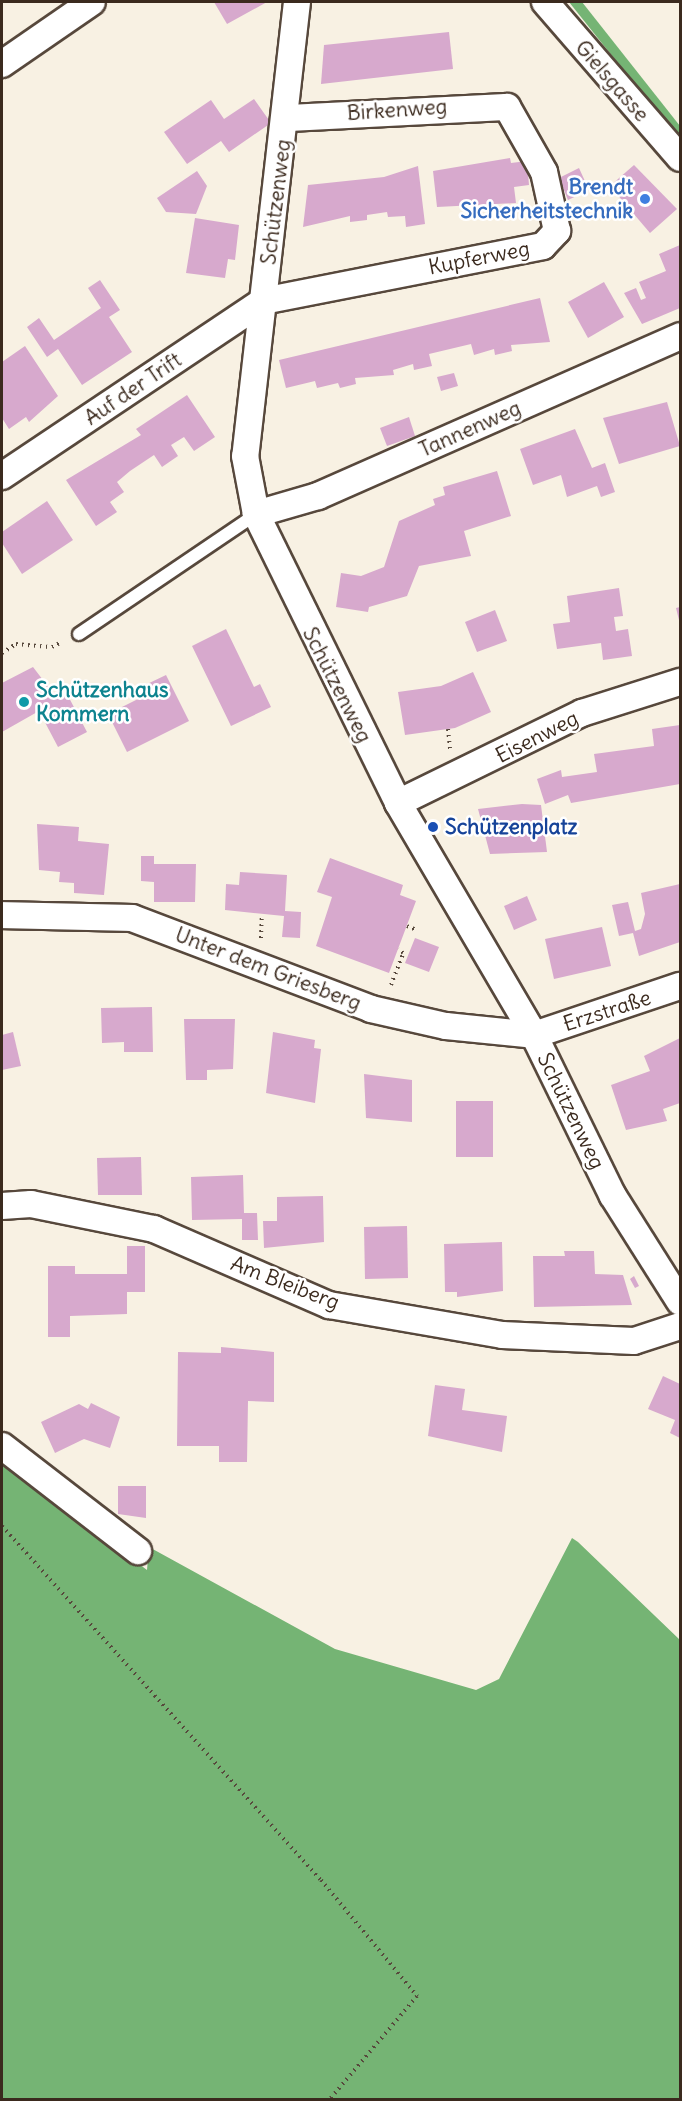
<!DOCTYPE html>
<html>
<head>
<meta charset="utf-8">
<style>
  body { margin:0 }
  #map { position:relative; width:682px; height:2101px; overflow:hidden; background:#f8f1e3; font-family:Delius,sans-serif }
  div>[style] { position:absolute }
  .forest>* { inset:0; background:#75b474 }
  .building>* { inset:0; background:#d7a9cd }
  .path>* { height:4px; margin-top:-2px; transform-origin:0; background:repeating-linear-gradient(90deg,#57483c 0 1.5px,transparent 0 6px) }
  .roads { filter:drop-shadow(2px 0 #57483c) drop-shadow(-2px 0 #57483c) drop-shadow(0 2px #57483c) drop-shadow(0 -2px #57483c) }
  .lane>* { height:12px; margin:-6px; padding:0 6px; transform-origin:6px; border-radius:6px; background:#fff }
  .street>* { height:26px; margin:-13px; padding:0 13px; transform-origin:13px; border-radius:13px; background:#fff }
  .dots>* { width:16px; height:16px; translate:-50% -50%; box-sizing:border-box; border:3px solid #fff; border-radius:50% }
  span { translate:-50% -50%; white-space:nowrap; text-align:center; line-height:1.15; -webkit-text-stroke:5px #fff; paint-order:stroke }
  .street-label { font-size:21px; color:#3b2a1e }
  .shop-label { font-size:21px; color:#366cbe; font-weight:700 }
  .right { translate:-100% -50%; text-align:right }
  .culture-label { font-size:21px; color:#0d838f; font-weight:700 }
  .left { translate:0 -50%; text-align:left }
  .transit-label { font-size:21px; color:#164399; font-weight:700 }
  .frame { position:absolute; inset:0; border:3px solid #3b2a1e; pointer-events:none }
</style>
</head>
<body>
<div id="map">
  <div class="forest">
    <div style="clip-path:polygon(569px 2px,582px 2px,680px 126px,680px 141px)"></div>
    <div style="clip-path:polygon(2px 1461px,147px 1570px,149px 1547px,335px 1649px,476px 1690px,499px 1679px,572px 1538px,578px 1542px,680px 1640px,680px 2099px,2px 2099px)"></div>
  </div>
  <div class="building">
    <div style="clip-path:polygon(214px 2px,267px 2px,227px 24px)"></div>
    <div style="clip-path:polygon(449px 32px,453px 69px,321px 84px,324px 45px)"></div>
    <div style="clip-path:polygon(254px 99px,271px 123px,229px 152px,221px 141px,187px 164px,164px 132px,211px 100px,224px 119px)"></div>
    <div style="clip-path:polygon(510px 158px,511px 163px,527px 161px,529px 185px,514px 187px,516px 203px,437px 207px,433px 171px)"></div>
    <div style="clip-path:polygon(634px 165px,677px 209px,650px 233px,610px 186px)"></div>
    <div style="clip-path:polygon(418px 166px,425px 224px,406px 227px,405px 216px,388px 217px,387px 212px,367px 215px,367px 220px,350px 222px,350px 216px,303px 227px,308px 185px,384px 177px)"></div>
    <div style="clip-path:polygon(579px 168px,589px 190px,568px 200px,559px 178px)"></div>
    <div style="clip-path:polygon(197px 171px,207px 186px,196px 214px,166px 212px,157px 198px)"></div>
    <div style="clip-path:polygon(195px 218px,239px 225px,235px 260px,228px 259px,225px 278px,186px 273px)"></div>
    <div style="clip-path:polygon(680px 245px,680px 308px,642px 324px,624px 293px,636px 288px,641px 300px,646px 298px,639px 282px,666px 271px,659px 254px)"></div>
    <div style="clip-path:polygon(100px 280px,120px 310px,109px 317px,132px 352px,82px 385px,58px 349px,47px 357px,27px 327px,39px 318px,54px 340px,101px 308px,88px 288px)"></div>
    <div style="clip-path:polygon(604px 282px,624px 317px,588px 338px,568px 302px)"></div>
    <div style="clip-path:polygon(540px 298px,550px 342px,511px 345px,512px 351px,495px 355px,494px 349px,474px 355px,471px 344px,429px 354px,432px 366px,414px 370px,413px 364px,393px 370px,394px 375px,355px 378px,356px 384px,340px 388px,338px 383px,317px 388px,315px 381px,286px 388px,279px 360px)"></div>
    <div style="clip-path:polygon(25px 346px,58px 396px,29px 422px,26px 417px,9px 429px,2px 418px,2px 362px)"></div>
    <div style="clip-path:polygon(454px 373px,458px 386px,441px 391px,437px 377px)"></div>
    <div style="clip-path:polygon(187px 395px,215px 437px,194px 451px,184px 437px,171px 445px,178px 456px,162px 467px,154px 455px,130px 471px,117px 482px,124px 492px,110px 502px,117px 512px,96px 526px,66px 480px,141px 435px,136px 429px)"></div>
    <div style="clip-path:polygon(667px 402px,680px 446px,619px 464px,603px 418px)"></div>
    <div style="clip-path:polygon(409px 417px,415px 436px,387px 446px,380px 428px)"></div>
    <div style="clip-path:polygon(575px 429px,592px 468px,605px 463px,615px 492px,601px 497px,597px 486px,567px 497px,561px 475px,533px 485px,520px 449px)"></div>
    <div style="clip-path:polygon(497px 471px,511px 516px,464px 531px,471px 556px,419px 566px,407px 596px,369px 607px,368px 612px,336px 607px,341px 573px,361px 576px,384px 567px,399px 521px,435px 505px,433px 499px,445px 495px,443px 487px)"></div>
    <div style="clip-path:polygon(47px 501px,73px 540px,22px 574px,2px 543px,2px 532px)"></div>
    <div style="clip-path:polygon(619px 588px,623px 616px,614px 617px,616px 631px,628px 629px,632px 656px,603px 660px,601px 643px,557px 649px,553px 624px,570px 622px,567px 596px)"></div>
    <div style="clip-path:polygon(680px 607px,680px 624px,676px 608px)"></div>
    <div style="clip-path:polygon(495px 610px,507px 641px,477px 652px,465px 622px)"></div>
    <div style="clip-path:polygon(226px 629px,254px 687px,260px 684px,271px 707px,231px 726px,192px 646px)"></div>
    <div style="clip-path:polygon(33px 667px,56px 697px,66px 692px,87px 732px,58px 747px,39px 711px,2px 732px,2px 683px)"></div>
    <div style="clip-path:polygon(473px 672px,491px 712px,455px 728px,405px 735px,398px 692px,441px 686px)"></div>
    <div style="clip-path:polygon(166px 675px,189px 721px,127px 752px,108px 714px,148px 694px,143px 686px)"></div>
    <div style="clip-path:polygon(680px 725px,680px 784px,571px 803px,568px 795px,545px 804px,537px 779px,561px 770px,562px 777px,597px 772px,594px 754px,654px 746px,652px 729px)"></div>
    <div style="clip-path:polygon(522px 804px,541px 805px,547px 852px,490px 854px,478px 809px)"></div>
    <div style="clip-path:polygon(37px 824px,79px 827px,78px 841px,109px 844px,104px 895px,74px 893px,74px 883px,59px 882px,60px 872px,39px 870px)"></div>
    <div style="clip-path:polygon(141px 856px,154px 856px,154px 864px,196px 864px,195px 902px,154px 902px,154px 882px,141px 881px)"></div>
    <div style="clip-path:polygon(330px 858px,403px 885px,400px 895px,416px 901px,389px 973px,316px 946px,332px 897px,317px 892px)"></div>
    <div style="clip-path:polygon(240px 872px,287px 875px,285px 911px,301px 912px,300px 938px,282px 937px,284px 916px,225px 910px,226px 884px,239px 885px)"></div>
    <div style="clip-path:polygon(680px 884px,680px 942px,639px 956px,633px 933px,619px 936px,612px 905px,628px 902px,635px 931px,641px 929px,645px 914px,641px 893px)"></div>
    <div style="clip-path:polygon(527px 896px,537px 920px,514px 930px,504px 906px)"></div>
    <div style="clip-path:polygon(602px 927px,611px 966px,554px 979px,545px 939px)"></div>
    <div style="clip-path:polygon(415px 938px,439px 947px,429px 972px,405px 963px)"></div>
    <div style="clip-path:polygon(152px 1007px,153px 1052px,124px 1052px,124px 1042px,102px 1043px,101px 1008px)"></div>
    <div style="clip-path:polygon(184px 1019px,235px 1019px,233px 1069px,207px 1070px,207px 1080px,186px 1080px)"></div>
    <div style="clip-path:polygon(13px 1032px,21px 1066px,2px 1070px,2px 1035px)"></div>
    <div style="clip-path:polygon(273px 1032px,315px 1040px,314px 1048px,321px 1049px,315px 1103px,266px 1093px)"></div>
    <div style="clip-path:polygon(680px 1038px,680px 1103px,663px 1109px,667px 1121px,626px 1130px,611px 1085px,650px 1071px,644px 1056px)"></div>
    <div style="clip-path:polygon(364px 1074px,412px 1080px,412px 1122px,366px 1118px)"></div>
    <div style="clip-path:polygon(456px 1101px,493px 1101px,493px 1157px,456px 1157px)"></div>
    <div style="clip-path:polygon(141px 1157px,142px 1195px,98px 1195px,97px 1158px)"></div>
    <div style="clip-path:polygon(243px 1175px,244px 1213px,257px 1213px,258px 1240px,242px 1240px,242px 1219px,192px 1220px,191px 1177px)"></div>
    <div style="clip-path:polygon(323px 1196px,324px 1242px,264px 1248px,263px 1221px,277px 1221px,277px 1197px)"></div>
    <div style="clip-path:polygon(407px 1226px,408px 1278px,365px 1279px,364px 1227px)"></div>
    <div style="clip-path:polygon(502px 1242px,503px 1291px,457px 1297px,457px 1292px,445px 1292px,444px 1244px)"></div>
    <div style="clip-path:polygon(127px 1246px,145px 1246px,145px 1292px,127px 1292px,127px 1314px,70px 1316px,70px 1337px,48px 1337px,48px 1266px,75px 1266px,75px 1274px,127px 1274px)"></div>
    <div style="clip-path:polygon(564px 1251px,594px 1251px,595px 1274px,623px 1275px,632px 1305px,534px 1307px,533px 1256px,565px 1256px)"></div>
    <div style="clip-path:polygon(634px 1276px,639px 1286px,635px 1288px,630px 1279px)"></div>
    <div style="clip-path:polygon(221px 1347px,274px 1352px,274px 1402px,248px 1401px,247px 1462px,219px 1462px,219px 1446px,177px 1446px,178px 1352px,221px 1353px)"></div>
    <div style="clip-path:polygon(663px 1376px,680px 1384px,680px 1438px,670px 1433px,675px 1420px,648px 1409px)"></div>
    <div style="clip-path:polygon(435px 1385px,465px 1389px,462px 1410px,507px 1416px,502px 1452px,428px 1436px)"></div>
    <div style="clip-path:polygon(91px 1403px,120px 1417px,110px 1448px,84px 1439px,55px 1453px,41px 1422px,79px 1404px,88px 1409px)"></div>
    <div style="clip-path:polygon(118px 1486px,146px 1486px,146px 1518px,118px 1514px)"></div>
  </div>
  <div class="path">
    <div style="left:2px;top:653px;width:17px;rotate:-33deg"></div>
    <div style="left:16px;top:644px;width:36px;rotate:5deg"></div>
    <div style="left:52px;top:647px;width:11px;rotate:-27deg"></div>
    <div style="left:448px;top:729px;width:20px;rotate:84deg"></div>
    <div style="left:407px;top:926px;width:8px;rotate:23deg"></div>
    <div style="left:261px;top:938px;width:23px;rotate:-88deg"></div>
    <div style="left:391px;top:985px;width:34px;rotate:-69deg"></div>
    <div style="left:403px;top:953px;width:6px;rotate:-141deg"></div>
    <div style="left:2px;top:1526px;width:477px;rotate:48deg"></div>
    <div style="left:321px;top:1880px;width:151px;rotate:50.4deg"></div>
    <div style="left:417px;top:1996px;width:136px;rotate:130.2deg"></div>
  </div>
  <div class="roads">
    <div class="lane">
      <div style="left:79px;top:634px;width:214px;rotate:-34.1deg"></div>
    </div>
    <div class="street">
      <div style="left:297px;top:2px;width:457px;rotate:96.5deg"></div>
      <div style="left:245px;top:456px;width:59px;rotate:79.3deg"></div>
      <div style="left:256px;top:514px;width:322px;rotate:63.8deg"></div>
      <div style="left:398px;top:803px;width:269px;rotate:59.6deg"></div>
      <div style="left:534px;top:1035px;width:179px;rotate:63.9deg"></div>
      <div style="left:613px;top:1196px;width:125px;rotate:57.7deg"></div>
      <div style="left:545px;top:2px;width:206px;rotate:49.1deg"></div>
      <div style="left:2px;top:64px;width:109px;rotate:-34.6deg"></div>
      <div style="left:2px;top:476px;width:314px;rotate:-33.8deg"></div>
      <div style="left:263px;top:301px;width:285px;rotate:-11.1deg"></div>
      <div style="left:543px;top:246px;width:21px;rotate:-47deg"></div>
      <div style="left:557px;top:231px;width:60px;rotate:-102.4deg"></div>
      <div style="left:544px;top:172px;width:75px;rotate:-119.6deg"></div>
      <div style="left:507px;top:107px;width:220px;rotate:177.1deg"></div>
      <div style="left:256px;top:514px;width:65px;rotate:-16.2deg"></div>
      <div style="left:318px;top:496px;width:396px;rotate:-23.8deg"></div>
      <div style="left:398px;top:803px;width:205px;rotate:-26.1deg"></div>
      <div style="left:582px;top:713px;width:103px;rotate:-17.6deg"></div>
      <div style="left:2px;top:915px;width:130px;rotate:1.3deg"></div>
      <div style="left:132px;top:918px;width:256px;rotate:20.8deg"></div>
      <div style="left:371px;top:1009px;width:77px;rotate:12.8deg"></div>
      <div style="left:446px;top:1026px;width:88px;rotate:5.8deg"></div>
      <div style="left:534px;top:1035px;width:154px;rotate:-18.6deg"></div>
      <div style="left:2px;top:1206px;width:29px;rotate:-4deg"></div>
      <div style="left:31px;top:1204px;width:126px;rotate:11.5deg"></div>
      <div style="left:154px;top:1229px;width:191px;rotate:23.5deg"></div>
      <div style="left:329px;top:1305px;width:176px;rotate:9.8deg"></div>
      <div style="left:502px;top:1335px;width:132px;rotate:2.6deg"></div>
      <div style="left:634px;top:1341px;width:48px;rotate:-18.1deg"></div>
      <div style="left:2px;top:1446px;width:172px;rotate:37.7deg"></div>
    </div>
  </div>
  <div class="dots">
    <div style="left:645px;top:199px;background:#3f7fe0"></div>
    <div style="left:24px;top:702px;background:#0f9aa8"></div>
    <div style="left:433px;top:827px;background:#1a4fb4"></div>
  </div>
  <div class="street-label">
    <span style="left:612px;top:81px;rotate:49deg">Gielsgasse</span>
    <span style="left:397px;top:110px;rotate:-4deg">Birkenweg</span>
    <span style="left:276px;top:202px;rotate:-83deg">Schützenweg</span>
    <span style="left:479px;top:258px;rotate:-11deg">Kupferweg</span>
    <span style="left:133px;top:389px;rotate:-34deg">Auf der Trift</span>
    <span style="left:470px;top:429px;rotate:-24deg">Tannenweg</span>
    <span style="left:337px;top:685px;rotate:63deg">Schützenweg</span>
    <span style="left:537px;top:737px;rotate:-27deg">Eisenweg</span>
    <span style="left:268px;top:969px;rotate:21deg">Unter dem Griesberg</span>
    <span style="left:607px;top:1011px;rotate:-18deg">Erzstraße</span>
    <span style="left:571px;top:1111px;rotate:64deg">Schützenweg</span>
    <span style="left:285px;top:1283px;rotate:21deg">Am Bleiberg</span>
  </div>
  <div class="shop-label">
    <span class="right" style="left:633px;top:199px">Brendt<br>Sicherheitstechnik</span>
  </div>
  <div class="culture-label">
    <span class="left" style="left:36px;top:702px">Schützenhaus<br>Kommern</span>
  </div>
  <div class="transit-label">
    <span class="left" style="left:445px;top:827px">Schützenplatz</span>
  </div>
  <div class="frame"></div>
</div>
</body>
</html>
